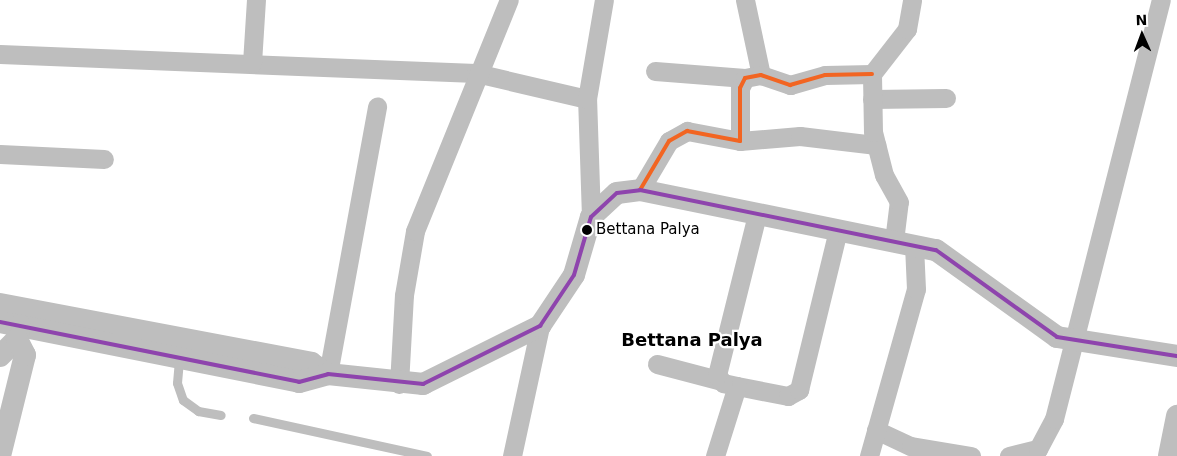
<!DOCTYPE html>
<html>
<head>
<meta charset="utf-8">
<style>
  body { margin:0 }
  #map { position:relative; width:1177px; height:456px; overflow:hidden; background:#fff; font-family:"DejaVu Sans",sans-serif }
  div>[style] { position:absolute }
  .service>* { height:9px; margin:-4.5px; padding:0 4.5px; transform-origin:4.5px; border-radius:4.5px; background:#bebebe }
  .minor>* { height:19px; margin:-9.5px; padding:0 9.5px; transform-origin:9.5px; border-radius:9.5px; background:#bebebe }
  .tertiary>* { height:22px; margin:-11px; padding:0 11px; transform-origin:11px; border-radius:11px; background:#bebebe }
  .bus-1>* { height:4px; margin:-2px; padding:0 2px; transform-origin:2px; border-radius:2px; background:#f26522 }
  .bus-2>* { height:4px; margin:-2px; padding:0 2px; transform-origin:2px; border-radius:2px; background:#8e44ad }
  .dots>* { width:14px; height:14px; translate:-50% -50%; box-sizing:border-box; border:2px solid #fff; border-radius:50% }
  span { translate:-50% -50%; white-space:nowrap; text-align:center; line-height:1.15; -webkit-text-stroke:4.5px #fff; paint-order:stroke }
  .bus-label { font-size:15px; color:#000 }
  .left { translate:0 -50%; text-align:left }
  .neighbourhood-label { font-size:18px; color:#000; font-weight:700 }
  .north { position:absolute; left:1117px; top:10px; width:50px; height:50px; -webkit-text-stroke:4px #fff; paint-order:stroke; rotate:358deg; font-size:14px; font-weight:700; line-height:20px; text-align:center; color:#000 }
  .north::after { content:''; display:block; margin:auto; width:18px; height:22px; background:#000; clip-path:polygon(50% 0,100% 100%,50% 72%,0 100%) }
</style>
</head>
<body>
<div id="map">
  <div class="service">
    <div style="left:179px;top:360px;width:23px;rotate:95deg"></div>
    <div style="left:177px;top:383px;width:18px;rotate:71deg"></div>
    <div style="left:183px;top:400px;width:19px;rotate:36deg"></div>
    <div style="left:198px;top:411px;width:23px;rotate:10deg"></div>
    <div style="left:253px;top:418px;width:178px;rotate:12.3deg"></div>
  </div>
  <div class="minor">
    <div style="left:745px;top:0;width:77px;rotate:78deg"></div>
    <div style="left:0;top:54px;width:476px;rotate:2.3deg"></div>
    <div style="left:476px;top:73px;width:114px;rotate:13.2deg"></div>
    <div style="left:252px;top:63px;width:63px;rotate:-86.4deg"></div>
    <div style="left:655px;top:71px;width:90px;rotate:4.4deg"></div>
    <div style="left:872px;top:99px;width:74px;rotate:-0.8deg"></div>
    <div style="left:740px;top:141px;width:60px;rotate:-4.8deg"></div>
    <div style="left:800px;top:136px;width:77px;rotate:6.8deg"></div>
    <div style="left:0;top:154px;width:104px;rotate:2.8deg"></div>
    <div style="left:640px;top:190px;width:57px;rotate:-59.4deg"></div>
    <div style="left:669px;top:141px;width:21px;rotate:-29deg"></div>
    <div style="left:687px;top:131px;width:54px;rotate:10.7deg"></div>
    <div style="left:740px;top:141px;width:53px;rotate:-90deg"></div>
    <div style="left:740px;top:88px;width:11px;rotate:-63deg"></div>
    <div style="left:745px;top:78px;width:16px;rotate:-11deg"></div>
    <div style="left:761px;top:75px;width:31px;rotate:19deg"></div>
    <div style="left:790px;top:85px;width:36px;rotate:-16deg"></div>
    <div style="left:825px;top:75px;width:47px;rotate:-1.2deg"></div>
    <div style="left:591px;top:217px;width:118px;rotate:-91.9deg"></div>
    <div style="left:587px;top:99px;width:100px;rotate:-80.3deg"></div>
    <div style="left:894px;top:241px;width:39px;rotate:-83deg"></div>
    <div style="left:899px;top:202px;width:31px;rotate:-119deg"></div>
    <div style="left:884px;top:175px;width:44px;rotate:-104.3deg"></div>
    <div style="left:873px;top:132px;width:58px;rotate:-91deg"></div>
    <div style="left:872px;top:74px;width:57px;rotate:-52.1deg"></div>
    <div style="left:907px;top:29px;width:29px;rotate:-80deg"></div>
    <div style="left:657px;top:364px;width:63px;rotate:14.7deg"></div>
    <div style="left:328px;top:374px;width:272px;rotate:-79.6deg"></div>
    <div style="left:399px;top:384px;width:89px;rotate:-86.8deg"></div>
    <div style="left:404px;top:295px;width:65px;rotate:-80.2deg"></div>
    <div style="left:415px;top:231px;width:249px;rotate:-67.9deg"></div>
    <div style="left:737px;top:386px;width:52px;rotate:11.1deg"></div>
    <div style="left:788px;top:396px;width:13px;rotate:-29deg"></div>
    <div style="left:799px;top:390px;width:165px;rotate:-76.3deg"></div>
    <div style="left:876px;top:430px;width:38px;rotate:25deg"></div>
    <div style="left:911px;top:446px;width:61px;rotate:9.5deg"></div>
    <div style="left:512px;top:456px;width:133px;rotate:-77.8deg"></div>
    <div style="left:715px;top:456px;width:73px;rotate:-72.6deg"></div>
    <div style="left:737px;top:386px;width:14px;rotate:-168deg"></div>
    <div style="left:723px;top:383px;width:10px;rotate:-127deg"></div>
    <div style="left:717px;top:375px;width:166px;rotate:-76deg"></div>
    <div style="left:869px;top:456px;width:173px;rotate:-74.3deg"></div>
    <div style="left:916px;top:289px;width:44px;rotate:-92.6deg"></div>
    <div style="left:1009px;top:456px;width:30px;rotate:-14deg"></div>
    <div style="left:1038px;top:449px;width:34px;rotate:-62deg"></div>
    <div style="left:1054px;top:419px;width:432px;rotate:-75.7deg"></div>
  </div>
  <div class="tertiary">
    <div style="left:0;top:304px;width:317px;rotate:10.7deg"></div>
    <div style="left:311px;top:363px;width:20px;rotate:33deg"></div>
    <div style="left:0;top:322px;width:305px;rotate:11.3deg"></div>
    <div style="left:299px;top:382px;width:30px;rotate:-15deg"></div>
    <div style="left:328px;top:374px;width:96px;rotate:6deg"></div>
    <div style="left:423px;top:384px;width:131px;rotate:-26.4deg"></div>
    <div style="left:540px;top:326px;width:61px;rotate:-56.3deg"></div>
    <div style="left:574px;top:275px;width:60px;rotate:-73.7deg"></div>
    <div style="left:591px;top:217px;width:35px;rotate:-43deg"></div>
    <div style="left:617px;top:193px;width:23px;rotate:-7deg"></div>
    <div style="left:640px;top:190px;width:302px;rotate:11.5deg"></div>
    <div style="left:936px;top:250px;width:149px;rotate:35.7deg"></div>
    <div style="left:1057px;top:337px;width:121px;rotate:9deg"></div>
    <div style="left:0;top:356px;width:24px;rotate:-45deg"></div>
    <div style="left:17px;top:339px;width:14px;rotate:-78deg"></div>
    <div style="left:0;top:456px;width:104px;rotate:-76.1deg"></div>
    <div style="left:25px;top:355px;width:18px;rotate:-117deg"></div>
    <div style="left:1169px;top:456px;width:41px;rotate:-78.7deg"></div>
  </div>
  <div class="bus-1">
    <div style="left:640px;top:190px;width:57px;rotate:-59.4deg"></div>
    <div style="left:669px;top:141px;width:21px;rotate:-29deg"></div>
    <div style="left:687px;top:131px;width:54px;rotate:10.7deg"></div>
    <div style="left:740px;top:141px;width:53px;rotate:-90deg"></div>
    <div style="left:740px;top:88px;width:11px;rotate:-63deg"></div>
    <div style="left:745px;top:78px;width:16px;rotate:-11deg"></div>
    <div style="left:761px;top:75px;width:31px;rotate:19deg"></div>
    <div style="left:790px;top:85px;width:36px;rotate:-16deg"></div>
    <div style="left:825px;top:75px;width:47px;rotate:-1.2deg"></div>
  </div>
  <div class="bus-2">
    <div style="left:0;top:322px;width:305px;rotate:11.3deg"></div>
    <div style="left:299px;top:382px;width:30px;rotate:-15deg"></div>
    <div style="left:328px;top:374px;width:96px;rotate:6deg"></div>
    <div style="left:423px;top:384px;width:131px;rotate:-26.4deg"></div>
    <div style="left:540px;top:326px;width:61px;rotate:-56.3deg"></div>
    <div style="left:574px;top:275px;width:60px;rotate:-73.7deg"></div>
    <div style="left:591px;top:217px;width:35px;rotate:-43deg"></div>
    <div style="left:617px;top:193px;width:23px;rotate:-7deg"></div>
    <div style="left:640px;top:190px;width:302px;rotate:11.5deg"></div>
    <div style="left:936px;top:250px;width:149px;rotate:35.7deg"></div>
    <div style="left:1057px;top:337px;width:121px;rotate:9deg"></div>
  </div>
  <div class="dots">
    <div style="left:587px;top:230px;background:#000"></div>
  </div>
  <div class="bus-label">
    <span class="left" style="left:596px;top:230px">Bettana Palya</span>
  </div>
  <div class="neighbourhood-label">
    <span style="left:692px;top:340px">Bettana Palya</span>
  </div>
  <div class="north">N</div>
</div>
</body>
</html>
